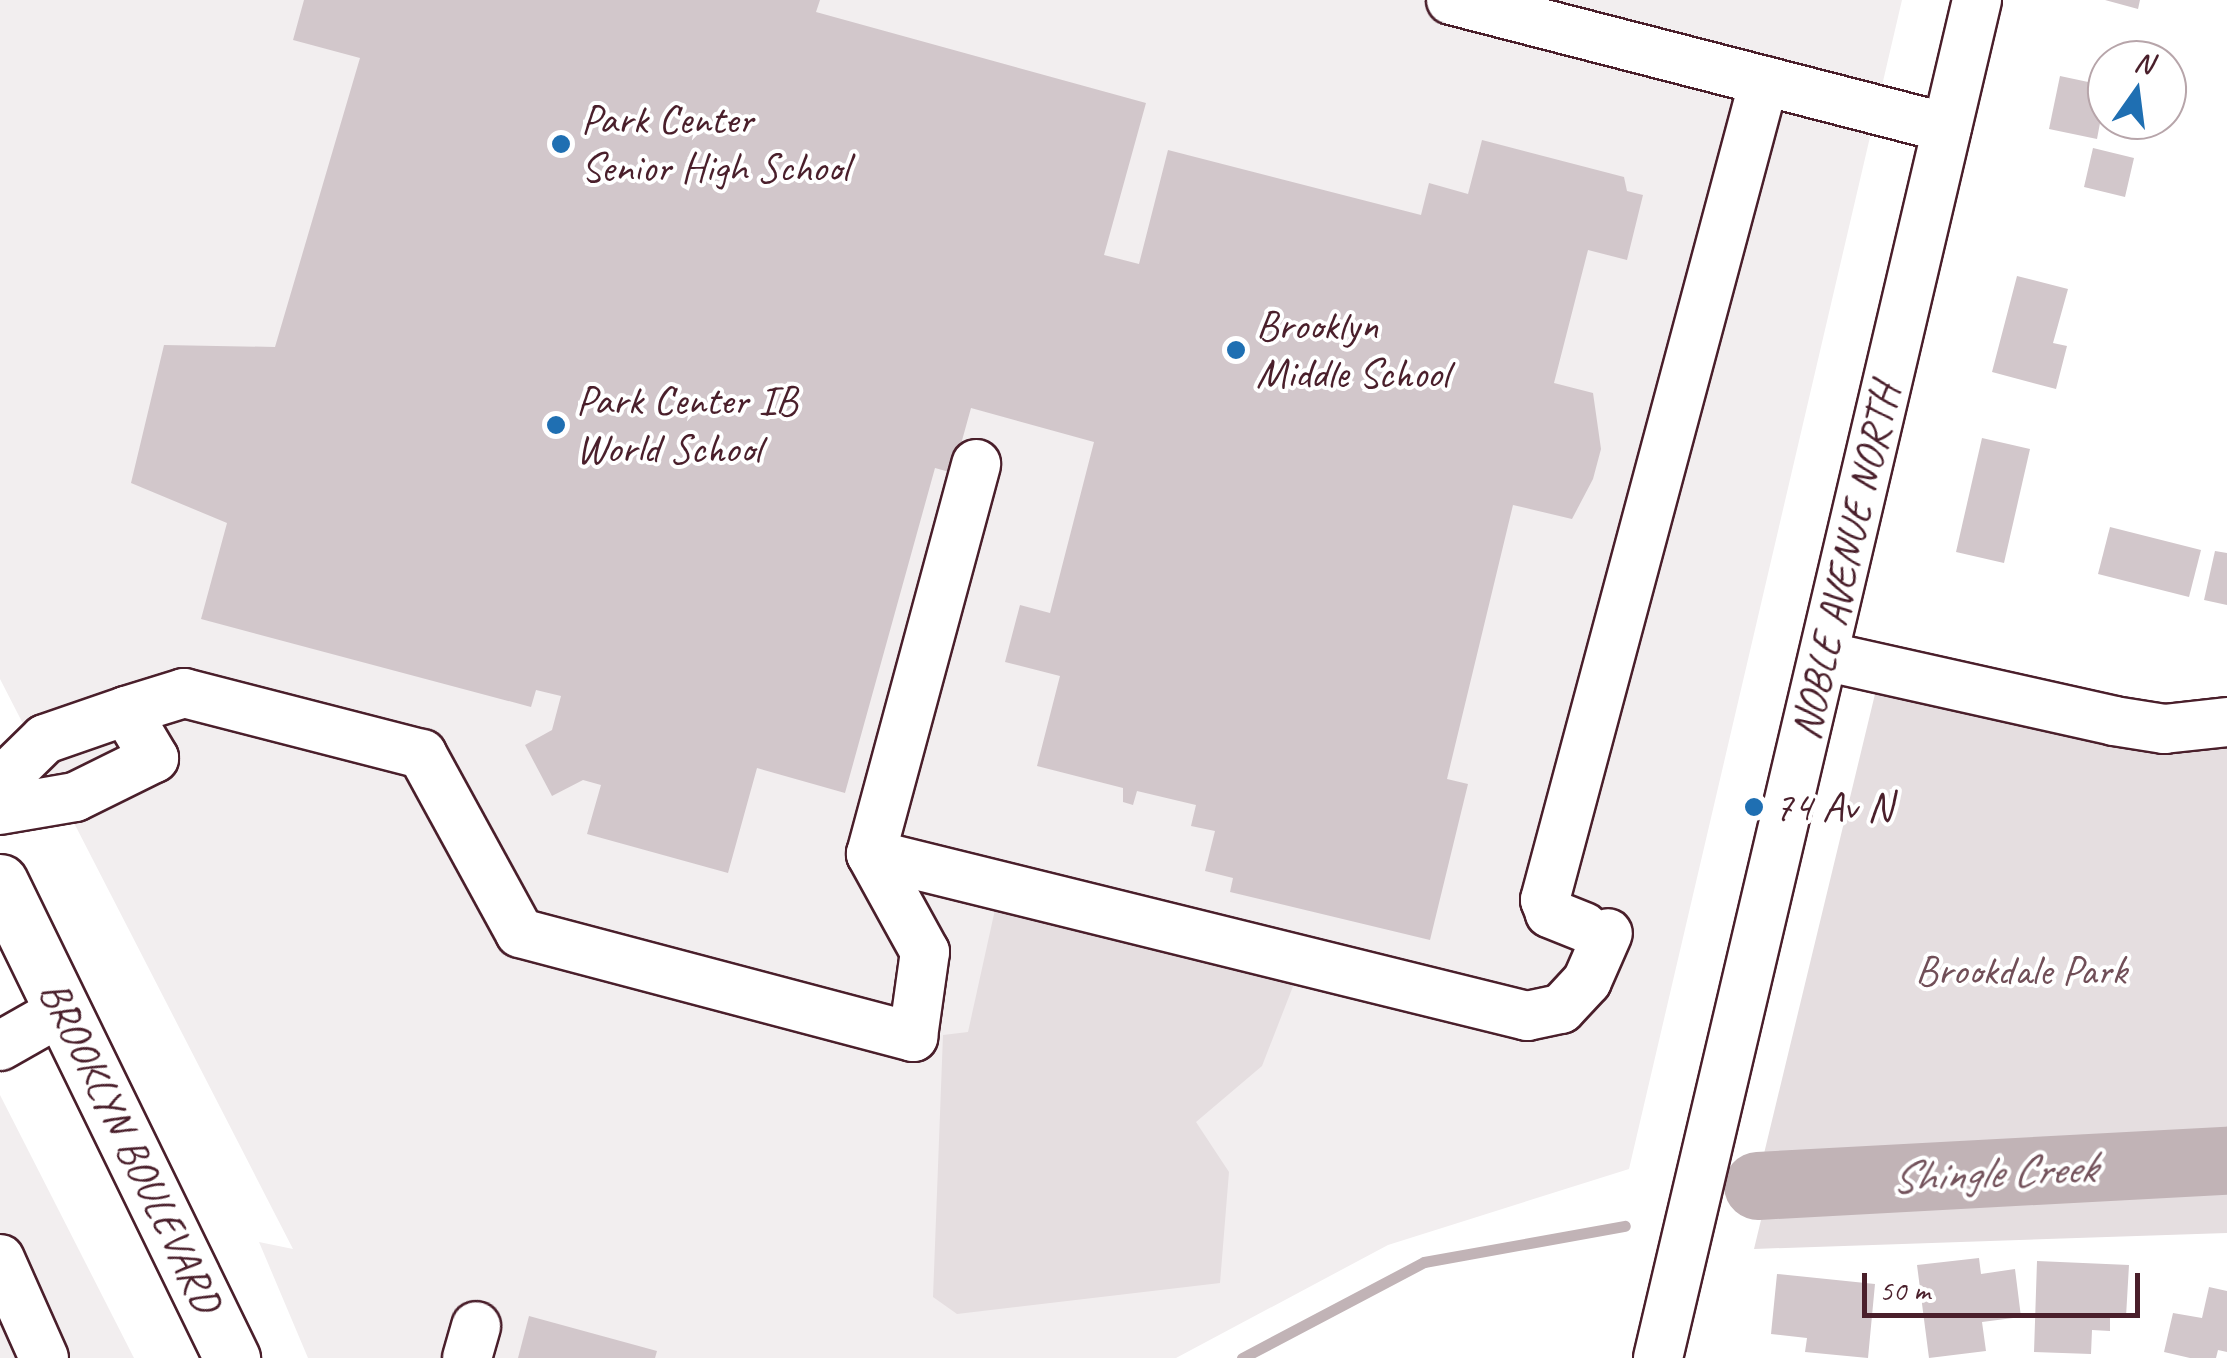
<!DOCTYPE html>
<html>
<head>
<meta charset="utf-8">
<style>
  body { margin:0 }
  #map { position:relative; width:2227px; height:1358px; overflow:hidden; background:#fff; font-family:Caveat,sans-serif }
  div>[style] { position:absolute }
  .built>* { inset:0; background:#f2eeef }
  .green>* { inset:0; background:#e5dee0 }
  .stream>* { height:11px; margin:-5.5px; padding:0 5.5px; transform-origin:5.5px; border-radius:5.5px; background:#c1b3b6 }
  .river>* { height:68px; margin:-34px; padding:0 34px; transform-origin:34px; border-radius:34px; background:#c1b3b6 }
  .building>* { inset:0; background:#d2c7cb }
  .roads { filter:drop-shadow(2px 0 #4a1f2b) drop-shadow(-2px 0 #4a1f2b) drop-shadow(0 2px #4a1f2b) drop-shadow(0 -2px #4a1f2b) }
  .minor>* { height:48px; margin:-24px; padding:0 24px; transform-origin:24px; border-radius:24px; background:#fff }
  .major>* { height:55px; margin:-27.5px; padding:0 27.5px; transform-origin:27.5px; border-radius:27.5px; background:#fff }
  .dots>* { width:28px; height:28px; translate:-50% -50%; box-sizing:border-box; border:5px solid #fff; border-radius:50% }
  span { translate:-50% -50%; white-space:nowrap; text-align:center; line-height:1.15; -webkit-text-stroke:8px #fff; paint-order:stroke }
  .poi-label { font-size:42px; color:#4a1f2b }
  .left { translate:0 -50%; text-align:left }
  .street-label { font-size:42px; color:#4a1f2b }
  .park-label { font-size:42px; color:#714f58 }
  .water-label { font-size:45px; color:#74535c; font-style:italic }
  .north { position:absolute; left:2087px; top:40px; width:100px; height:100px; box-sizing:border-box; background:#fff; border:2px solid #b7a5aa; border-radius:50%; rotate:14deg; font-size:28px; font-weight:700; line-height:40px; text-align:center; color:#4a1f2b }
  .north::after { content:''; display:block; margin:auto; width:35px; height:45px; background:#1f6fb2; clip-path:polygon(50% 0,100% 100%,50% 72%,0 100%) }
  .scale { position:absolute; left:1862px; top:1273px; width:278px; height:45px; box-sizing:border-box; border:5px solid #4a1f2b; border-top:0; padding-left:12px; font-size:30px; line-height:35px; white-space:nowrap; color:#4a1f2b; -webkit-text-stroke:8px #fff; paint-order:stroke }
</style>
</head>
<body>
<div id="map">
  <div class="built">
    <div style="clip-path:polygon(0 0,1902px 0,1629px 1169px,1388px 1245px,1176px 1358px,308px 1358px,259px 1242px,293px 1249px,0 679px)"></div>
    <div style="clip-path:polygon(0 1095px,134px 1358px,0 1358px)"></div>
  </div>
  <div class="green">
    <div style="clip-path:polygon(1875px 694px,2100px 744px,2117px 738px,2227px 743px,2227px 1233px,1754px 1249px,1767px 1195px,1754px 1195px)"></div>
    <div style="clip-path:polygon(996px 905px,1306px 953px,1262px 1066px,1196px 1122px,1229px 1172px,1220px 1283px,957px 1314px,933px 1297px,943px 1035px,968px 1032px)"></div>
  </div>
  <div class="stream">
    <div style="left:1242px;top:1358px;width:206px;rotate:-27.8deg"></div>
    <div style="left:1424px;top:1262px;width:204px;rotate:-10.2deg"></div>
  </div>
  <div class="river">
    <div style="left:1758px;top:1186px;width:470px;rotate:-3.1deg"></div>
  </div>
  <div class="building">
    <div style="clip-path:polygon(304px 0,820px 0,816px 12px,1146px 103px,1104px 255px,1139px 264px,1168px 150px,1421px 215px,1429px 183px,1468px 194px,1482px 140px,1624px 177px,1627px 191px,1643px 195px,1627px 260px,1588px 250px,1554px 383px,1593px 393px,1601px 449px,1593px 479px,1572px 519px,1513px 505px,1447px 779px,1468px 784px,1430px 940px,1230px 892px,1233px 878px,1205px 871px,1215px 831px,1191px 826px,1196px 805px,1137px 791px,1133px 805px,1123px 802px,1123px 788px,1037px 766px,1060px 676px,1005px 662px,1020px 605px,1050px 613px,1094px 442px,971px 408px,953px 473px,935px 468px,845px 793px,757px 768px,728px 873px,587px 834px,601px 785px,583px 780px,552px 796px,525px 745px,552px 730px,561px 696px,536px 690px,531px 707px,201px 619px,227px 523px,131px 483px,164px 345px,275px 347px,360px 58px,293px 40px)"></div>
    <div style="clip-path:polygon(2105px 0,2140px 0,2138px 9px)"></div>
    <div style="clip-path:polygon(2060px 76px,2107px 86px,2097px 139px,2049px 129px)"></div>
    <div style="clip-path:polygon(2093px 148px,2134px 158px,2125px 197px,2084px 187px)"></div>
    <div style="clip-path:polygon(2017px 276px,2068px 289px,2053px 343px,2067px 346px,2056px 389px,1992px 372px)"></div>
    <div style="clip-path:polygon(1982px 438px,2030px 449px,2004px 563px,1956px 552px)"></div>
    <div style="clip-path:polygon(2110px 527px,2201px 550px,2189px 597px,2098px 574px)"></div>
    <div style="clip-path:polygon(2215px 551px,2227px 553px,2227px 605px,2204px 600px)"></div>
    <div style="clip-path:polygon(1979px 1258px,1981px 1274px,2015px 1269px,2021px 1317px,1982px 1322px,1986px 1351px,1929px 1358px,1917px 1265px)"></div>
    <div style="clip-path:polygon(2037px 1261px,2129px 1265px,2126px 1317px,2110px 1316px,2110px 1331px,2092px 1330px,2091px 1354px,2034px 1352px)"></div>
    <div style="clip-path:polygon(1777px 1274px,1875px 1284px,1868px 1358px,1805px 1352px,1807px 1338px,1771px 1334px)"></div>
    <div style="clip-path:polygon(2209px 1287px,2227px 1291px,2227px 1352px,2218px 1350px,2216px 1358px,2190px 1358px,2164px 1352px,2173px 1313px,2202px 1318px)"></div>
    <div style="clip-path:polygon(529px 1316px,657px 1351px,655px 1358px,518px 1358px)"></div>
  </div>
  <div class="roads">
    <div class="minor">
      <div style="left:1451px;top:0;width:512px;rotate:14.47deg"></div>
      <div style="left:1824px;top:656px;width:297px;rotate:12.6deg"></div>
      <div style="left:2114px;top:721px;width:51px;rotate:9.1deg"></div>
      <div style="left:2164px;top:729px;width:63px;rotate:-6.3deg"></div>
      <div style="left:126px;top:711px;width:61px;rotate:-17.2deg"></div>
      <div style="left:184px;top:693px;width:246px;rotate:14.4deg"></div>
      <div style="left:422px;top:754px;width:204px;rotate:61.3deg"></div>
      <div style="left:520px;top:933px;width:407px;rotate:14.8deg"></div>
      <div style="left:913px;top:1037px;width:86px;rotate:-82deg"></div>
      <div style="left:925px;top:952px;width:112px;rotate:-118.9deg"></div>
      <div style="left:871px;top:854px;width:404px;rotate:-74.9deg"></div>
      <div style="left:0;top:783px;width:63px;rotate:-44.4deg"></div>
      <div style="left:45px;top:739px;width:86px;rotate:-19.1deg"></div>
      <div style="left:126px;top:711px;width:55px;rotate:59.2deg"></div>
      <div style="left:154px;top:758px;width:88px;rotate:153.7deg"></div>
      <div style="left:75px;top:797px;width:76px;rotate:170.2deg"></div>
      <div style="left:871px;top:854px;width:676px;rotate:13.87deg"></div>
      <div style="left:1527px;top:1016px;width:35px;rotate:-12deg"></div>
      <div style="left:1561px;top:1009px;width:38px;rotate:-47deg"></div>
      <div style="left:1587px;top:981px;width:52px;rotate:-66.4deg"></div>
      <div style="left:1584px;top:927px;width:37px;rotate:-158deg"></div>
      <div style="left:1550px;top:913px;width:14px;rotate:-111deg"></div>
      <div style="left:1545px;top:900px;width:848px;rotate:-75.03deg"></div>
      <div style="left:0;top:1046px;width:75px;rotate:-29.6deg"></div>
      <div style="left:0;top:1259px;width:108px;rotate:66deg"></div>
      <div style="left:467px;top:1358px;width:33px;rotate:-74deg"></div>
      <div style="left:1658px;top:1358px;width:1395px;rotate:-76.78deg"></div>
    </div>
    <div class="major">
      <div style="left:0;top:882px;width:530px;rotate:64.02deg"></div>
    </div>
  </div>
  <div class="dots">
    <div style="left:561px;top:144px;background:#1f6fb2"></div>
    <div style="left:1236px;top:350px;background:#1f6fb2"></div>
    <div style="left:556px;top:425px;background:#1f6fb2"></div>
    <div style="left:1754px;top:807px;background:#1f6fb2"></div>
  </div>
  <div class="poi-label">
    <span class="left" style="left:581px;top:144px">Park Center<br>Senior High School</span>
    <span class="left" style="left:1256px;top:350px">Brooklyn<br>Middle School</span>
    <span class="left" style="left:576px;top:425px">Park Center IB<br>World School</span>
    <span class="left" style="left:1774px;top:807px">74 Av N</span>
  </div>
  <div class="street-label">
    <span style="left:1846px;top:562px;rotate:-77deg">NOBLE AVENUE NORTH</span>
    <span style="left:130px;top:1147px;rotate:64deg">BROOKLYN BOULEVARD</span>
  </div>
  <div class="park-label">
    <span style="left:2021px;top:971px">Brookdale Park</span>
  </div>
  <div class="water-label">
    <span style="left:1993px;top:1173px;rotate:-3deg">Shingle Creek</span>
  </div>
  <div class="north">N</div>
  <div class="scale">50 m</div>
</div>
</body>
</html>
